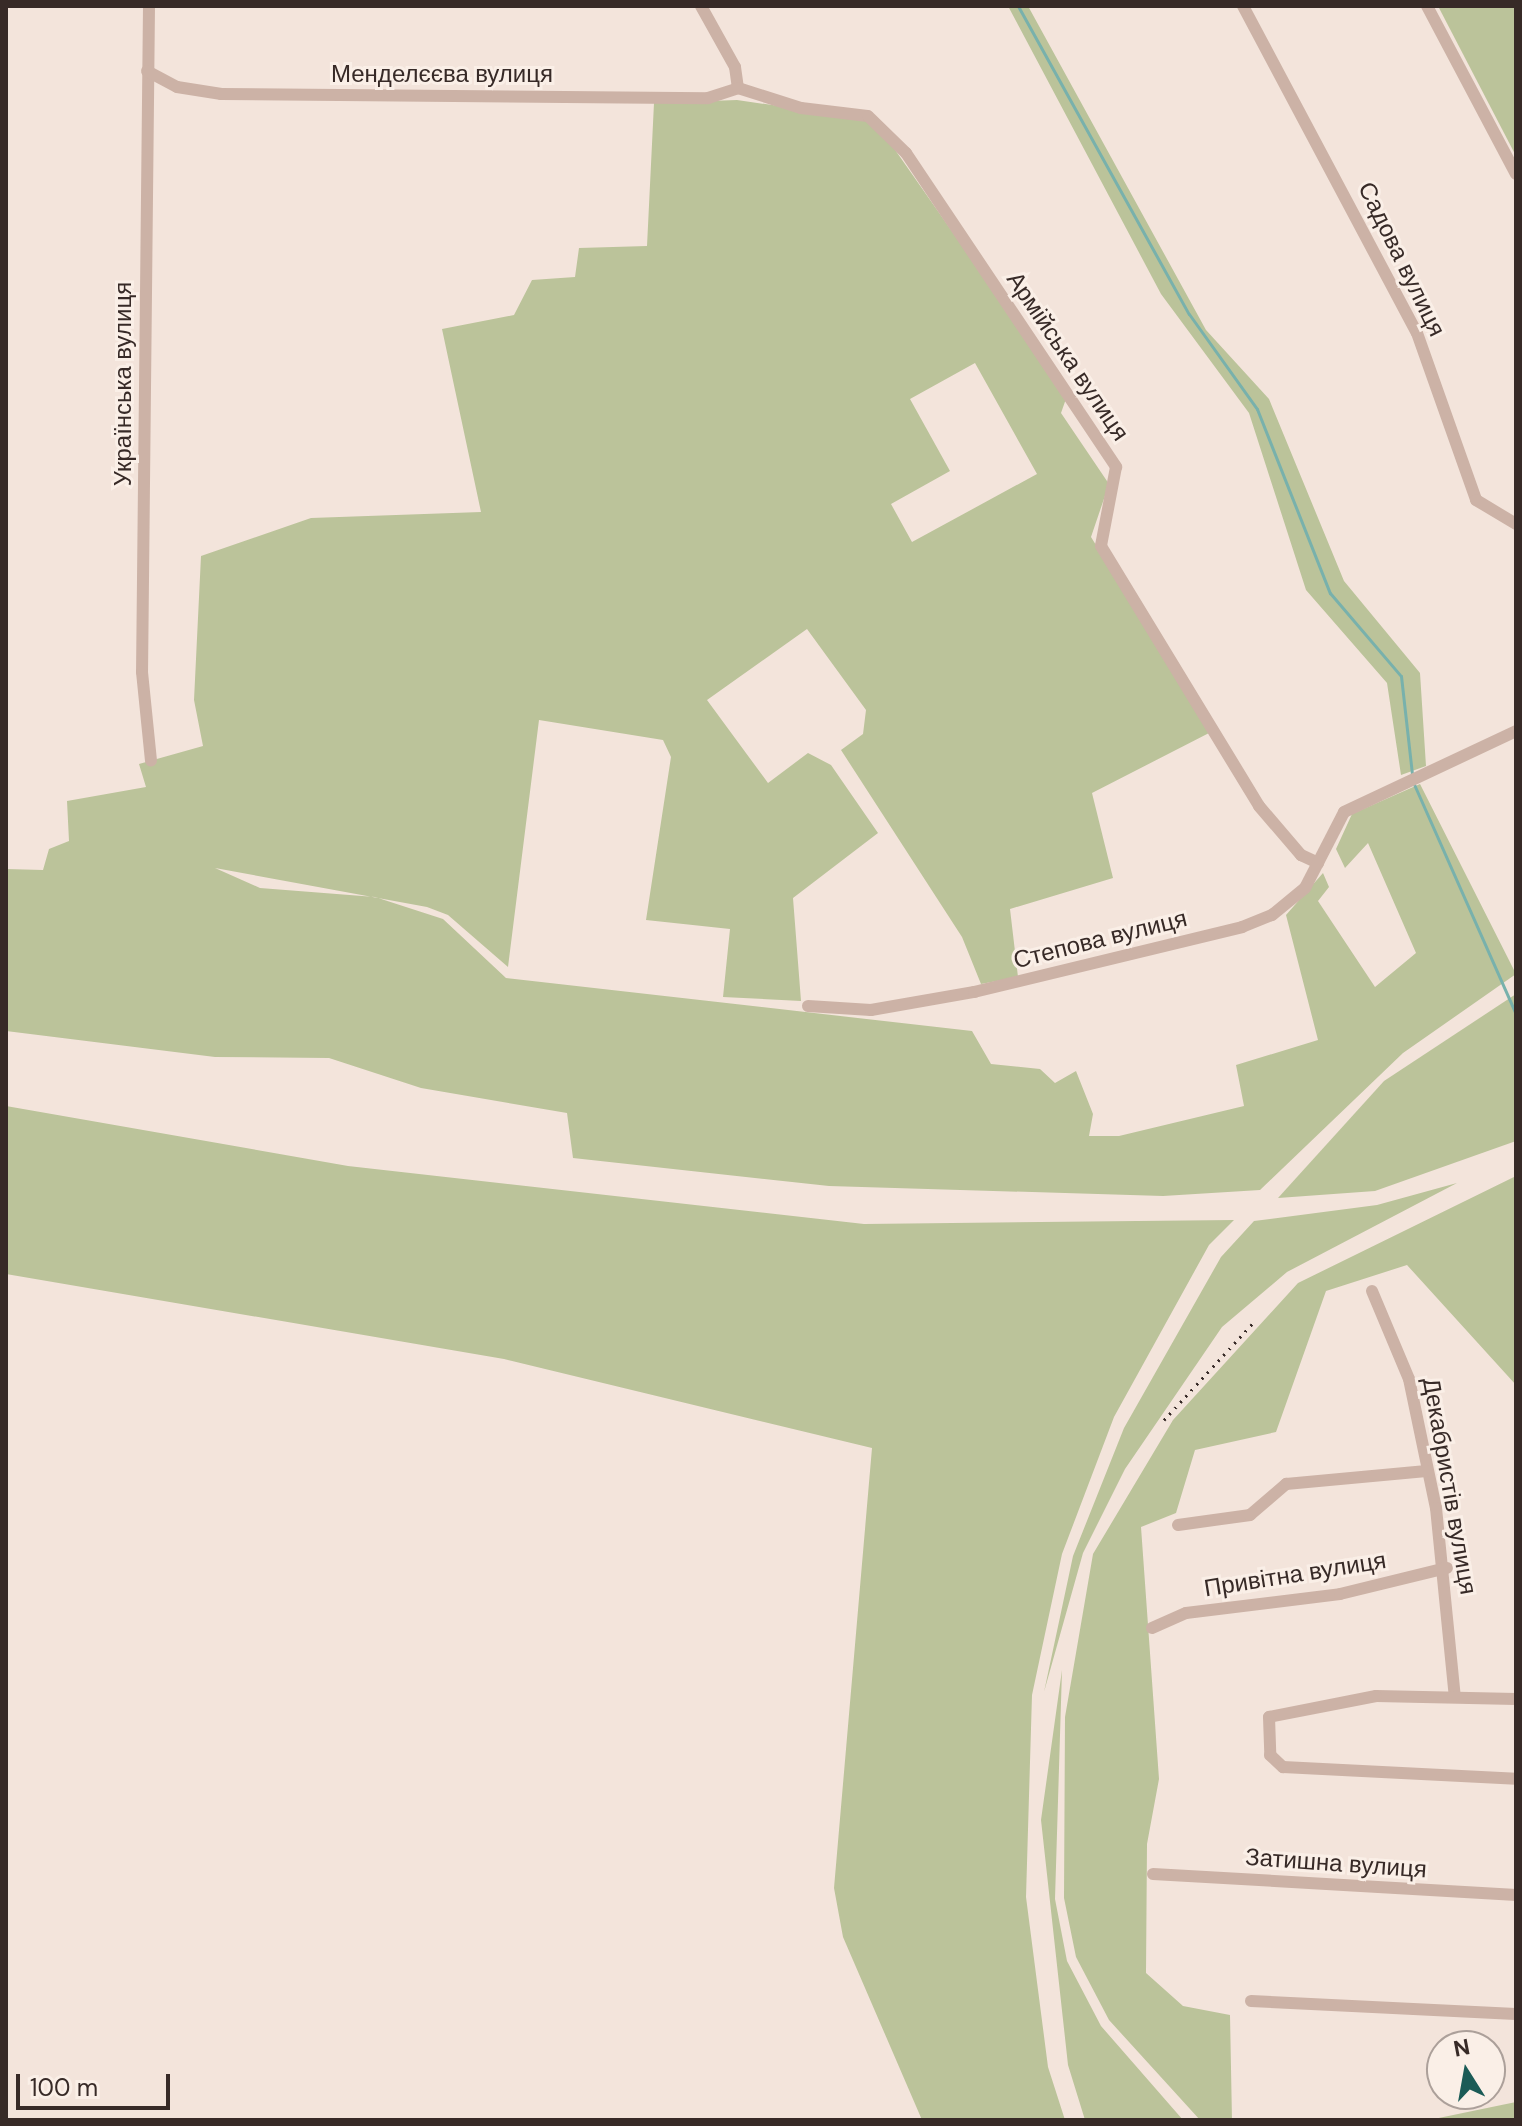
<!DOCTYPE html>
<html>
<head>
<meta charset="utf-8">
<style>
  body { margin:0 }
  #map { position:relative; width:1522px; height:2126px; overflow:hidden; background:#f3e4db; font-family:"DM Sans",sans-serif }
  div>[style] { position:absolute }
  .green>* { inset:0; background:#bbc39a }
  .stream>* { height:3px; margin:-1.5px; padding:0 1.5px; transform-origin:1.5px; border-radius:1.5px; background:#78b1ac }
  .minor>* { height:12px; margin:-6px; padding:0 6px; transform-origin:6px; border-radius:6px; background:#ccb2a6 }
  .rail>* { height:3px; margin-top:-1.5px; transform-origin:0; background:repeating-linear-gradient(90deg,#372a27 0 2px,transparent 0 8px) }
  span { translate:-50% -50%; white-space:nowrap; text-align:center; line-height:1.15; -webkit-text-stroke:6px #faefe7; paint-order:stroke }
  .street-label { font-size:24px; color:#372a27 }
  .frame { position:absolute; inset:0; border:8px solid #372a27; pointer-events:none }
  .north { position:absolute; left:1426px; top:2030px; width:80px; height:80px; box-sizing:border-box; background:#faefe7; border:2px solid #aca09a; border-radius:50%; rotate:349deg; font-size:22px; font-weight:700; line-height:32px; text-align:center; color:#372a27 }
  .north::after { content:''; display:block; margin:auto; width:28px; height:36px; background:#1b5b56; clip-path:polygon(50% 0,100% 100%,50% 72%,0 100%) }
  .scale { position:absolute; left:16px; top:2074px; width:154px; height:36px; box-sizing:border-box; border:4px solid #372a27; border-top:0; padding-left:10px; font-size:24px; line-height:28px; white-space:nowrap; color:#372a27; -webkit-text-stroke:6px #faefe7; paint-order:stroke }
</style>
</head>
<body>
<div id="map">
  <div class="green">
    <div style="clip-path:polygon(1008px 6px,1028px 6px,1206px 330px,1269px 399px,1344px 581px,1420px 673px,1426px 766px,1401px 775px,1387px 683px,1306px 590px,1249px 413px,1161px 294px)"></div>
    <div style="clip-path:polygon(1438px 6px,1516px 6px,1516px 156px)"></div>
    <div style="clip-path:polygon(evenodd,737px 100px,862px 118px,884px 134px,1067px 396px,1061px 413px,1109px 484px,1091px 537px,1211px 732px,1092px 793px,1113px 878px,1010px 909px,1018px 977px,981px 984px,962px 937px,841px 750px,863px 734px,866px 710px,807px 629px,707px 700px,768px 783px,808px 753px,831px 765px,878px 833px,793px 898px,801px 1001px,723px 997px,730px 929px,646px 920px,671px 757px,663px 740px,539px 720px,508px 967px,448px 915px,427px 907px,215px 868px,260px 888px,375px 897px,443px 919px,506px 978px,972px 1031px,991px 1064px,1040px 1069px,1055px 1083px,1076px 1071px,1093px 1114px,1089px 1136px,1119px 1136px,1244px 1106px,1236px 1065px,1318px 1040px,1286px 915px,1323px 873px,1329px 887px,1318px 901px,1375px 987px,1416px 953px,1368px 843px,1345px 868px,1336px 849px,1352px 814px,1420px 784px,1516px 974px,1403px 1053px,1260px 1190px,1163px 1196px,829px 1186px,573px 1158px,567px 1113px,421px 1088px,329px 1058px,215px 1057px,6px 1031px,6px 869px,43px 870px,49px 849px,69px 841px,67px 801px,146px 787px,139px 764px,203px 746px,194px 700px,201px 556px,311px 518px,481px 512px,442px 329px,514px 315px,532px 280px,575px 277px,579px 248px,647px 246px,654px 103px,737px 100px,975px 363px,1037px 474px,912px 542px,891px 504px,950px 471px,910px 399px,975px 363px)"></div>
    <div style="clip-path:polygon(1516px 994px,1516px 1141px,1375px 1191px,1278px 1198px,1384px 1081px)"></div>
    <div style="clip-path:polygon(6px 1106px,348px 1166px,864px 1224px,1234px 1220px,1209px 1245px,1114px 1417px,1062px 1554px,1032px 1695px,1026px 1897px,1048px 2067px,1065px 2120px,922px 2120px,843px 1937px,834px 1888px,872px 1448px,504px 1359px,6px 1274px)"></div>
    <div style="clip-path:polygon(1516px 1176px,1516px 1385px,1407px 1265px,1326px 1291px,1276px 1432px,1195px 1450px,1176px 1513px,1141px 1527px,1159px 1779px,1147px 1844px,1146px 1973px,1183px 2006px,1230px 2015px,1232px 2120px,1200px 2120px,1109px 2020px,1076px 1957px,1064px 1898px,1065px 1717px,1093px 1554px,1173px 1420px,1298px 1283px)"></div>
    <div style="clip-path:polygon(1457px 1183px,1287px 1272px,1222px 1327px,1125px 1469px,1083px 1553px,1044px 1692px,1073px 1556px,1124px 1428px,1221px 1257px,1254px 1221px,1377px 1205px)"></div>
    <div style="clip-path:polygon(1062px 1670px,1055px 1899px,1067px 1961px,1101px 2026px,1183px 2120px,1085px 2120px,1068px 2065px,1041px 1820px)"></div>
    <div style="clip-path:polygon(1516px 2102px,1516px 2120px,1429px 2120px)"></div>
  </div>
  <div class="stream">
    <div style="left:1018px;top:6px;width:352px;rotate:61deg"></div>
    <div style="left:1189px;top:314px;width:117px;rotate:54.4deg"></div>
    <div style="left:1257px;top:409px;width:198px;rotate:68.4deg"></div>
    <div style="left:1330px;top:593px;width:109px;rotate:49.5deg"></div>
    <div style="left:1401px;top:676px;width:99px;rotate:83.6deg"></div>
    <div style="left:1413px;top:782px;width:254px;rotate:66.1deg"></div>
  </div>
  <div class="minor">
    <div style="left:149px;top:6px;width:666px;rotate:90.6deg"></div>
    <div style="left:142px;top:672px;width:89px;rotate:84.2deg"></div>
    <div style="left:701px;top:6px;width:70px;rotate:60.9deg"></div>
    <div style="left:735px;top:67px;width:21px;rotate:82deg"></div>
    <div style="left:1243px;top:6px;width:370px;rotate:62deg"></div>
    <div style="left:1417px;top:333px;width:177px;rotate:70.5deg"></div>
    <div style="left:1476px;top:500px;width:47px;rotate:31deg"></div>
    <div style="left:1427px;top:6px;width:190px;rotate:62.1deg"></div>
    <div style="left:147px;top:71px;width:34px;rotate:28deg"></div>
    <div style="left:177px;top:87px;width:45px;rotate:9deg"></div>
    <div style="left:221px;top:94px;width:487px;rotate:0.5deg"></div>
    <div style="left:708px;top:98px;width:32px;rotate:-18deg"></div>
    <div style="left:738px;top:88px;width:66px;rotate:17.6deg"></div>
    <div style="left:801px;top:108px;width:67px;rotate:6.8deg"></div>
    <div style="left:868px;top:116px;width:53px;rotate:44.2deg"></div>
    <div style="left:906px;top:153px;width:378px;rotate:56.2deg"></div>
    <div style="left:1116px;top:467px;width:80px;rotate:100.8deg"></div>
    <div style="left:1101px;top:546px;width:304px;rotate:58.7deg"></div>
    <div style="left:1259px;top:806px;width:65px;rotate:49.4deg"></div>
    <div style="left:1301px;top:855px;width:19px;rotate:25deg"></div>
    <div style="left:808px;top:1006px;width:63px;rotate:3.6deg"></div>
    <div style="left:871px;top:1010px;width:105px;rotate:-9.9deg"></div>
    <div style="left:974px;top:992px;width:276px;rotate:-13.6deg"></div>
    <div style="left:1242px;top:927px;width:32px;rotate:-22deg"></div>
    <div style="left:1272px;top:915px;width:43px;rotate:-39.3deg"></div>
    <div style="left:1305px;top:888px;width:85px;rotate:-62.8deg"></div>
    <div style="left:1344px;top:812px;width:190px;rotate:-25.2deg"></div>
    <div style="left:1372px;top:1291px;width:95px;rotate:67.2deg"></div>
    <div style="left:1409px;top:1379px;width:132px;rotate:78.2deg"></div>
    <div style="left:1436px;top:1508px;width:190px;rotate:84.3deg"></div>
    <div style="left:1178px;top:1525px;width:73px;rotate:-7.9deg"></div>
    <div style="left:1250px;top:1515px;width:48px;rotate:-40.7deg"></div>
    <div style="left:1286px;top:1484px;width:141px;rotate:-5.3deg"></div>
    <div style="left:1152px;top:1628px;width:37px;rotate:-24deg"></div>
    <div style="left:1186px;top:1613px;width:155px;rotate:-7deg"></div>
    <div style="left:1340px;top:1594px;width:110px;rotate:-13.7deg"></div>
    <div style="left:1516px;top:1699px;width:140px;rotate:-178.8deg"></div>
    <div style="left:1376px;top:1696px;width:109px;rotate:168.9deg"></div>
    <div style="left:1269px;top:1717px;width:38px;rotate:88deg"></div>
    <div style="left:1270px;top:1755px;width:18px;rotate:43deg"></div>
    <div style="left:1283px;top:1767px;width:233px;rotate:2.9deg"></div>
    <div style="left:1153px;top:1874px;width:364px;rotate:3.3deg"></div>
    <div style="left:1251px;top:2001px;width:265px;rotate:2.8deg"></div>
  </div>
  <div class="rail">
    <div style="left:1164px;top:1420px;width:132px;rotate:-47.5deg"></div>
  </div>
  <div class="street-label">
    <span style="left:442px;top:74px">Менделєєва вулиця</span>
    <span style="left:1402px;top:259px;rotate:64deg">Садова вулиця</span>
    <span style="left:1068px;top:356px;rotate:56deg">Армійська вулиця</span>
    <span style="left:123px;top:384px;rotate:-90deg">Українська вулиця</span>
    <span style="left:1100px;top:939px;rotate:-14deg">Степова вулиця</span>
    <span style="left:1450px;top:1486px;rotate:80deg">Декабристів вулиця</span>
    <span style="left:1295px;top:1574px;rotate:-9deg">Привітна вулиця</span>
    <span style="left:1336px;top:1863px;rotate:4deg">Затишна вулиця</span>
  </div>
  <div class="frame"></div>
  <div class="north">N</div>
  <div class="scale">100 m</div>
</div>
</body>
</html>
